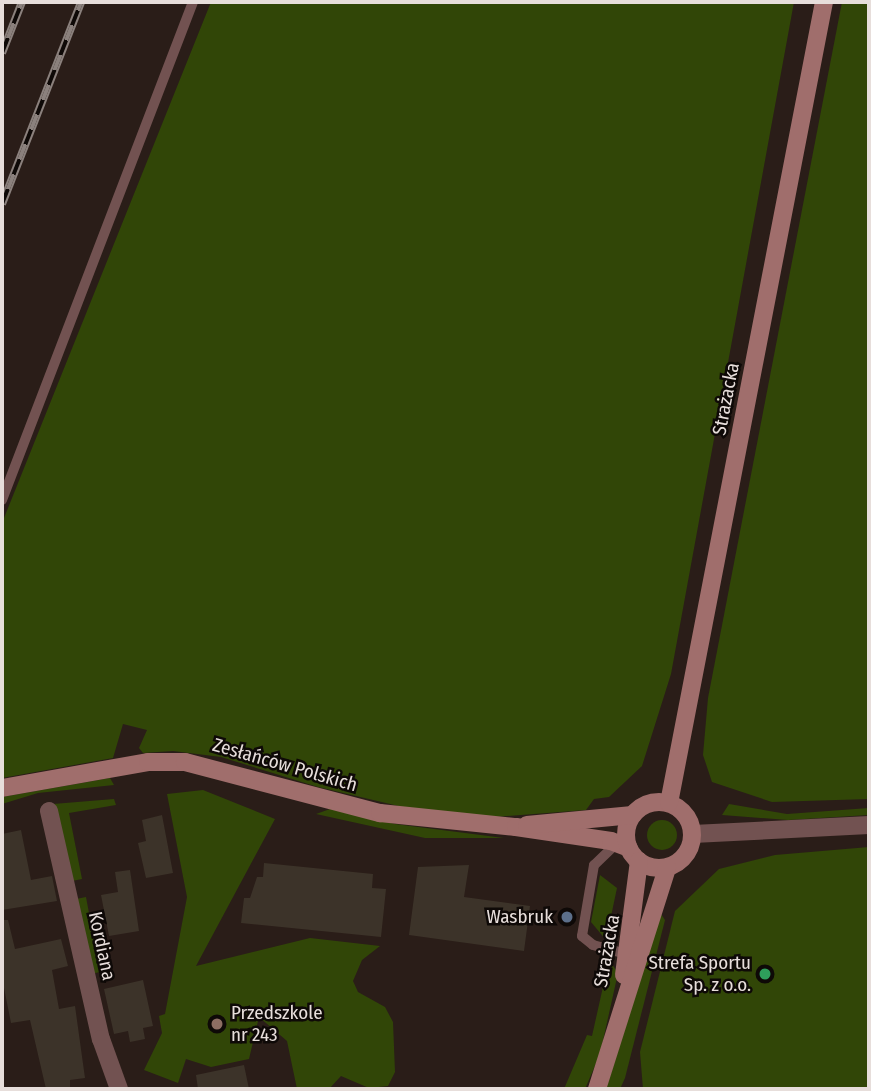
<!DOCTYPE html>
<html>
<head>
<meta charset="utf-8">
<style>
  body { margin:0 }
  #map { position:relative; width:871px; height:1091px; overflow:hidden; background:#2a1d18; font-family:"Fira Sans Condensed",sans-serif }
  div>[style] { position:absolute }
  .green>* { inset:0; background:#314607 }
  .round { border-radius:50% }
  .building>* { inset:0; background:#3c3329 }
  .lane>* { height:10px; margin:-5px; padding:0 5px; transform-origin:5px; border-radius:5px; background:#725251 }
  .street>* { height:18px; margin:-9px; padding:0 9px; transform-origin:9px; border-radius:9px; background:#725251 }
  .secondary>* { height:18px; margin:-9px; padding:0 9px; transform-origin:9px; border-radius:9px; background:#a06e6c }
  .secondary>.ring { margin:-9px; padding:0; box-sizing:content-box; background:none; border:18px solid #a06e6c; border-radius:50% }
  .rail>* { height:8px; margin-top:-4px; transform-origin:0; background:repeating-linear-gradient(90deg,#0e0907 0 16px,#8b817d 0 32px); box-sizing:border-box; border-block:2px solid #8b817d }
  .dots>* { width:19px; height:19px; translate:-50% -50%; box-sizing:border-box; border:4px solid #0e0907; border-radius:50% }
  span { translate:-50% -50%; white-space:nowrap; text-align:center; line-height:1.15; -webkit-text-stroke:5px #0e0907; paint-order:stroke }
  .street-label { font-size:19px; color:#e7dedb }
  .poi-label { font-size:19px; color:#e7dedb }
  .right { translate:-100% -50%; text-align:right }
  .left { translate:0 -50%; text-align:left }
  .frame { position:absolute; inset:0; border:4px solid #e7dedb; pointer-events:none }
</style>
</head>
<body>
<div id="map">
  <div class="green">
    <div style="clip-path:polygon(211px 2px,794px 2px,671px 674px,642px 766px,609px 797px,594px 799px,586px 810px,495px 817px,407px 808px,318px 787px,221px 757px,173px 751px,143px 753px,139px 748px,147px 730px,123px 724px,113px 758px,2px 778px,2px 523px)"></div>
    <div style="clip-path:polygon(842px 2px,869px 2px,869px 799px,772px 802px,712px 782px,703px 755px,708px 698px)"></div>
    <div style="clip-path:polygon(110px 778px,114px 785px,38px 793px,2px 804px,2px 797px)"></div>
    <div style="clip-path:polygon(203px 790px,275px 819px,196px 966px,310px 938px,380px 946px,362px 960px,353px 981px,358px 992px,385px 1007px,393px 1022px,395px 1072px,388px 1086px,369px 1088px,341px 1076px,329px 1089px,297px 1089px,287px 1041px,259px 1017px,249px 1059px,211px 1067px,186px 1059px,178px 1083px,144px 1070px,162px 1033px,159px 1016px,165px 1014px,187px 897px,167px 794px)"></div>
    <div style="clip-path:polygon(114px 799px,116px 805px,69px 813px,82px 879px,72px 881px,53px 804px)"></div>
    <div style="clip-path:polygon(729px 804px,787px 814px,869px 808px,869px 815px,788px 820px,722px 815px)"></div>
    <div style="clip-path:polygon(330px 809px,395px 824px,504px 838px,425px 838px,316px 814px)"></div>
    <div class="round" style="left:647px;top:820px;width:30px;height:30px"></div>
    <div style="clip-path:polygon(869px 847px,869px 1089px,643px 1089px,640px 1052px,675px 911px,719px 869px,775px 855px)"></div>
    <div style="clip-path:polygon(600px 875px,617px 888px,606px 940px,591px 922px)"></div>
    <div style="clip-path:polygon(86px 897px,100px 972px,91px 974px,76px 899px)"></div>
    <div style="clip-path:polygon(661px 914px,665px 920px,625px 1078px,620px 1089px,606px 1089px)"></div>
    <div style="clip-path:polygon(609px 960px,618px 973px,600px 1054px,585px 1089px,564px 1089px,587px 1035px,592px 1036px)"></div>
  </div>
  <div class="building">
    <div style="clip-path:polygon(162px 815px,173px 873px,146px 878px,138px 843px,146px 841px,142px 820px)"></div>
    <div style="clip-path:polygon(21px 830px,31px 880px,52px 876px,57px 901px,2px 910px,2px 834px)"></div>
    <div style="clip-path:polygon(264px 863px,373px 874px,372px 888px,386px 889px,381px 937px,241px 923px,244px 898px,250px 898px,257px 877px,263px 877px)"></div>
    <div style="clip-path:polygon(469px 865px,464px 897px,530px 906px,524px 951px,409px 935px,418px 867px)"></div>
    <div style="clip-path:polygon(130px 870px,139px 931px,109px 936px,101px 895px,118px 892px,115px 872px)"></div>
    <div style="clip-path:polygon(2px 920px,8px 920px,15px 949px,61px 939px,68px 966px,52px 970px,59px 1009px,75px 1006px,85px 1078px,70px 1080px,70px 1089px,46px 1089px,30px 1020px,11px 1023px,2px 978px)"></div>
    <div style="clip-path:polygon(143px 980px,153px 1026px,143px 1028px,145px 1039px,130px 1042px,128px 1031px,114px 1034px,104px 989px)"></div>
    <div style="clip-path:polygon(244px 1065px,249px 1089px,198px 1089px,196px 1075px)"></div>
  </div>
  <div class="lane">
    <div style="left:2px;top:500px;width:533px;rotate:-69.02deg"></div>
    <div style="left:617px;top:843px;width:32px;rotate:136deg"></div>
    <div style="left:594px;top:865px;width:72px;rotate:99.6deg"></div>
    <div style="left:582px;top:936px;width:14px;rotate:39deg"></div>
    <div style="left:593px;top:945px;width:38px;rotate:15deg"></div>
  </div>
  <div class="street">
    <div style="left:49px;top:811px;width:234px;rotate:77.2deg"></div>
    <div style="left:101px;top:1039px;width:53px;rotate:70.2deg"></div>
    <div style="left:693px;top:834px;width:176px;rotate:-2.9deg"></div>
  </div>
  <div class="secondary">
    <div style="left:2px;top:788px;width:148px;rotate:-10.1deg"></div>
    <div style="left:148px;top:762px;width:37px"></div>
    <div style="left:185px;top:762px;width:202px;rotate:14.7deg"></div>
    <div style="left:380px;top:813px;width:137px;rotate:5.9deg"></div>
    <div style="left:516px;top:827px;width:96px;rotate:8.4deg"></div>
    <div style="left:611px;top:841px;width:19px;rotate:21deg"></div>
    <div class="ring" style="left:626px;top:802px;width:48px;height:48px"></div>
    <div style="left:669px;top:803px;width:816px;rotate:-79.05deg"></div>
    <div style="left:527px;top:825px;width:106px;rotate:-5.4deg"></div>
    <div style="left:624px;top:975px;width:115px;rotate:-82.5deg"></div>
    <div style="left:597px;top:1089px;width:232px;rotate:-72.4deg"></div>
  </div>
  <div class="rail">
    <div style="left:2px;top:53px;width:55px;rotate:-68.6deg"></div>
    <div style="left:2px;top:204px;width:217px;rotate:-68.6deg"></div>
  </div>
  <div class="dots">
    <div style="left:567px;top:917px;background:#5c6f8a"></div>
    <div style="left:765px;top:974px;background:#2e9e5b"></div>
    <div style="left:217px;top:1024px;background:#8d6e63"></div>
  </div>
  <div class="street-label">
    <span style="left:726px;top:399px;rotate:-79deg">Strażacka</span>
    <span style="left:285px;top:765px;rotate:16deg">Zesłańców Polskich</span>
    <span style="left:102px;top:946px;rotate:78deg">Kordiana</span>
    <span style="left:607px;top:951px;rotate:-80deg">Strażacka</span>
  </div>
  <div class="poi-label">
    <span class="right" style="left:553px;top:917px">Wasbruk</span>
    <span class="right" style="left:751px;top:974px">Strefa Sportu<br>Sp. z o.o.</span>
    <span class="left" style="left:231px;top:1024px">Przedszkole<br>nr 243</span>
  </div>
  <div class="frame"></div>
</div>
</body>
</html>
